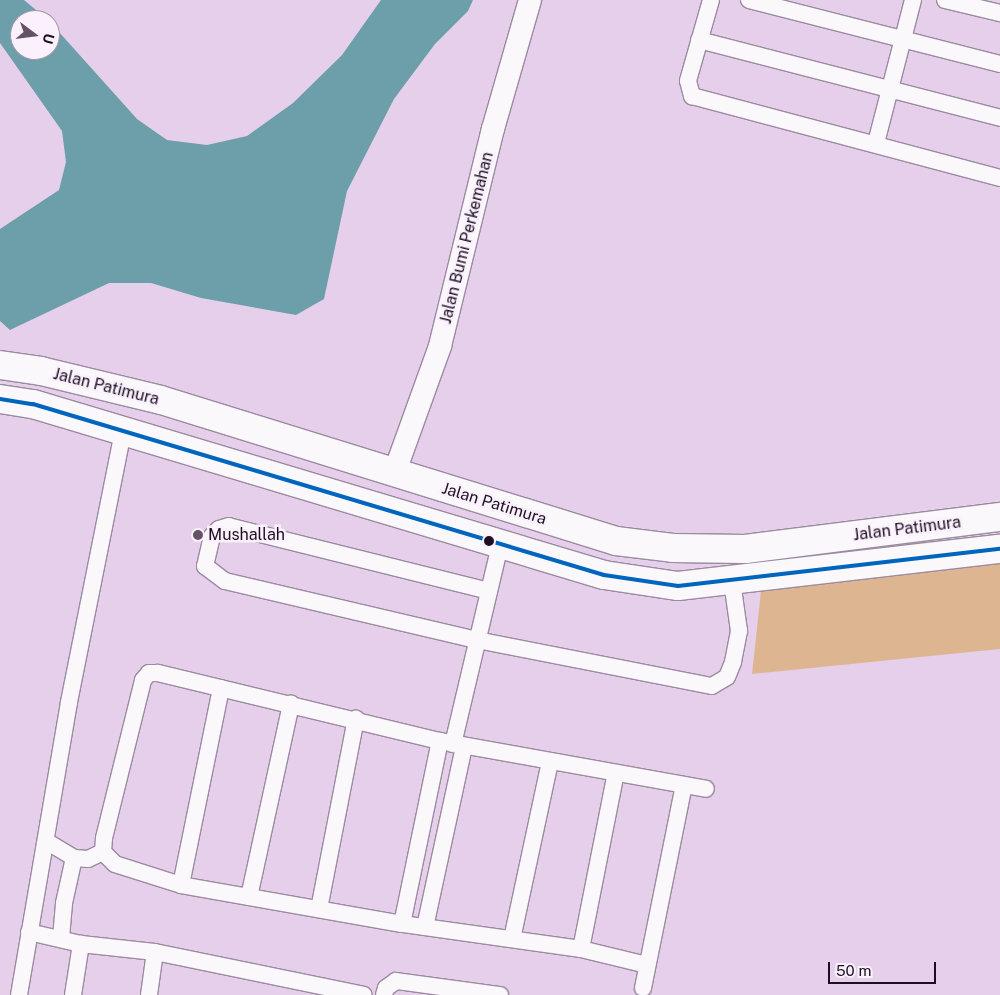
<!DOCTYPE html>
<html>
<head>
<meta charset="utf-8">
<style>
  body { margin:0 }
  #map { position:relative; width:1000px; height:995px; overflow:hidden; background:#e5cfeb; font-family:"Public Sans",sans-serif }
  div>[style] { position:absolute }
  .green>* { inset:0; background:#ddb691 }
  .water>* { inset:0; background:#6d9faa }
  .roads { filter:drop-shadow(1px 0 #9b8aa0) drop-shadow(-1px 0 #9b8aa0) drop-shadow(0 1px #9b8aa0) drop-shadow(0 -1px #9b8aa0) }
  .street>* { height:16px; margin:-8px; padding:0 8px; transform-origin:8px; border-radius:8px; background:#fbf8fc }
  .secondary>* { height:22px; margin:-11px; padding:0 11px; transform-origin:11px; border-radius:11px; background:#fbf8fc }
  .highway>* { height:28px; margin:-14px; padding:0 14px; transform-origin:14px; border-radius:14px; background:#fbf8fc }
  .bus-1>* { height:4px; margin:-2px; padding:0 2px; transform-origin:2px; border-radius:2px; background:#0065bd }
  .dots>* { width:14px; height:14px; translate:-50% -50%; box-sizing:border-box; border:2px solid #faf1fc; border-radius:50% }
  span { translate:-50% -50%; white-space:nowrap; text-align:center; line-height:1.15; -webkit-text-stroke:5px #faf1fc; paint-order:stroke }
  .street-label { font-size:16px; color:#1d0f21 }
  .poi-label { font-size:16px; color:#1d0f21 }
  .left { translate:0 -50%; text-align:left }
  .north { position:absolute; left:10px; top:10px; width:50px; height:50px; box-sizing:border-box; background:#faf1fc; border:1px solid #a297a4; border-radius:50%; rotate:105deg; font-size:14px; font-weight:700; line-height:20px; text-align:center; color:#1d0f21 }
  .north::after { content:''; display:block; margin:auto; width:18px; height:22px; background:#635268; clip-path:polygon(50% 0,100% 100%,50% 72%,0 100%) }
  .scale { position:absolute; left:828px; top:962px; width:108px; height:22px; box-sizing:border-box; border:2px solid #1d0f21; border-top:0; padding-left:6px; font-size:15px; line-height:18px; white-space:nowrap; color:#1d0f21; -webkit-text-stroke:4px #faf1fc; paint-order:stroke }
</style>
</head>
<body>
<div id="map">
  <div class="green">
    <div style="clip-path:polygon(1000px 557px,1000px 649px,752px 674px,762px 582px)"></div>
  </div>
  <div class="water">
    <div style="clip-path:polygon(0 0,24px 0,48px 20px,20px 20px,20px 50px,50px 50px,50px 22px,137px 119px,167px 140px,207px 145px,247px 136px,293px 103px,342px 55px,381px 0,473px 0,468px 11px,435px 44px,394px 99px,347px 191px,324px 299px,296px 315px,201px 298px,151px 283px,109px 283px,10px 330px,0 321px,0 229px,59px 190px,66px 162px,62px 131px,0 43px)"></div>
  </div>
  <div class="roads">
    <div class="street">
      <div style="left:711px;top:0;width:84px;rotate:105.9deg"></div>
      <div style="left:688px;top:81px;width:16px;rotate:75deg"></div>
      <div style="left:692px;top:96px;width:319px;rotate:14.9deg"></div>
      <div style="left:749px;top:0;width:259px;rotate:14.3deg"></div>
      <div style="left:945px;top:0;width:57px;rotate:13.3deg"></div>
      <div style="left:699px;top:40px;width:311px;rotate:14.5deg"></div>
      <div style="left:876px;top:143px;width:148px;rotate:-75.5deg"></div>
      <div style="left:489px;top:591px;width:268px;rotate:-166deg"></div>
      <div style="left:229px;top:526px;width:10px;rotate:163deg"></div>
      <div style="left:219px;top:529px;width:10px;rotate:135deg"></div>
      <div style="left:212px;top:536px;width:31px;rotate:103deg"></div>
      <div style="left:205px;top:566px;width:25px;rotate:37deg"></div>
      <div style="left:225px;top:581px;width:259px;rotate:13.2deg"></div>
      <div style="left:477px;top:640px;width:239px;rotate:11.1deg"></div>
      <div style="left:712px;top:686px;width:17px;rotate:-31deg"></div>
      <div style="left:727px;top:677px;width:16px;rotate:-68deg"></div>
      <div style="left:733px;top:662px;width:32px;rotate:-79deg"></div>
      <div style="left:739px;top:631px;width:50px;rotate:-98deg"></div>
      <div style="left:453px;top:744px;width:204px;rotate:-76.7deg"></div>
      <div style="left:46px;top:841px;width:33px;rotate:31deg"></div>
      <div style="left:74px;top:858px;width:14px;rotate:4deg"></div>
      <div style="left:88px;top:859px;width:17px;rotate:-25deg"></div>
      <div style="left:181px;top:885px;width:201px;rotate:-78.5deg"></div>
      <div style="left:249px;top:897px;width:198px;rotate:-77.7deg"></div>
      <div style="left:319px;top:909px;width:194px;rotate:-79deg"></div>
      <div style="left:402px;top:924px;width:187px;rotate:-78.3deg"></div>
      <div style="left:425px;top:927px;width:185px;rotate:-77.8deg"></div>
      <div style="left:29px;top:932px;width:53px;rotate:13deg"></div>
      <div style="left:81px;top:944px;width:74px;rotate:6.2deg"></div>
      <div style="left:155px;top:952px;width:213px;rotate:11.6deg"></div>
      <div style="left:61px;top:938px;width:35px;rotate:-85deg"></div>
      <div style="left:64px;top:903px;width:46px;rotate:-77.5deg"></div>
      <div style="left:512px;top:939px;width:182px;rotate:-77.9deg"></div>
      <div style="left:581px;top:949px;width:179px;rotate:-78.8deg"></div>
      <div style="left:647px;top:965px;width:68px;rotate:-166.4deg"></div>
      <div style="left:581px;top:949px;width:181px;rotate:-172deg"></div>
      <div style="left:402px;top:924px;width:224px;rotate:-170deg"></div>
      <div style="left:181px;top:885px;width:69px;rotate:-162.3deg"></div>
      <div style="left:115px;top:864px;width:17px;rotate:-135deg"></div>
      <div style="left:103px;top:852px;width:14px;rotate:-86deg"></div>
      <div style="left:104px;top:838px;width:163px;rotate:-76.1deg"></div>
      <div style="left:143px;top:680px;width:9px;rotate:-49deg"></div>
      <div style="left:149px;top:673px;width:9px"></div>
      <div style="left:158px;top:673px;width:290px;rotate:13.6deg"></div>
      <div style="left:440px;top:741px;width:270px;rotate:10.2deg"></div>
      <div style="left:643px;top:988px;width:207px;rotate:-78.6deg"></div>
      <div style="left:19px;top:995px;width:297px;rotate:-80.3deg"></div>
      <div style="left:69px;top:702px;width:276px;rotate:-78.7deg"></div>
      <div style="left:73px;top:995px;width:52px;rotate:-81.1deg"></div>
      <div style="left:149px;top:995px;width:43px;rotate:-82.1deg"></div>
      <div style="left:384px;top:995px;width:7px;rotate:-74deg"></div>
      <div style="left:386px;top:988px;width:12px;rotate:-35deg"></div>
      <div style="left:396px;top:981px;width:105px;rotate:7.7deg"></div>
    </div>
    <div class="secondary">
      <div style="left:394px;top:474px;width:136px;rotate:-70.2deg"></div>
      <div style="left:440px;top:346px;width:223px;rotate:-76.3deg"></div>
      <div style="left:493px;top:129px;width:134px;rotate:-74deg"></div>
    </div>
    <div class="highway">
      <div style="left:0;top:365px;width:41px;rotate:8.3deg"></div>
      <div style="left:41px;top:371px;width:123px;rotate:13.6deg"></div>
      <div style="left:161px;top:400px;width:476px;rotate:17.2deg"></div>
      <div style="left:616px;top:541px;width:57px;rotate:7deg"></div>
      <div style="left:673px;top:548px;width:72px;rotate:0.8deg"></div>
      <div style="left:745px;top:549px;width:257px;rotate:-7.2deg"></div>
      <div style="left:0;top:399px;width:33px;rotate:9deg"></div>
      <div style="left:33px;top:404px;width:596px;rotate:16.67deg"></div>
      <div style="left:604px;top:575px;width:75px;rotate:8.5deg"></div>
      <div style="left:678px;top:586px;width:324px;rotate:-6.6deg"></div>
    </div>
  </div>
  <div class="bus-1">
    <div style="left:0;top:399px;width:33px;rotate:9deg"></div>
    <div style="left:33px;top:404px;width:596px;rotate:16.67deg"></div>
    <div style="left:604px;top:575px;width:75px;rotate:8.5deg"></div>
    <div style="left:678px;top:586px;width:324px;rotate:-6.6deg"></div>
  </div>
  <div class="dots">
    <div style="left:198px;top:535px;background:#635268"></div>
    <div style="left:489px;top:541px;background:#1d0f21"></div>
  </div>
  <div class="street-label">
    <span style="left:467px;top:238px;rotate:-76deg">Jalan Bumi Perkemahan</span>
    <span style="left:106px;top:387px;rotate:14deg">Jalan Patimura</span>
    <span style="left:494px;top:504px;rotate:17deg">Jalan Patimura</span>
    <span style="left:907px;top:529px;rotate:-7deg">Jalan Patimura</span>
  </div>
  <div class="poi-label">
    <span class="left" style="left:208px;top:535px">Mushallah</span>
  </div>
  <div class="north">U</div>
  <div class="scale">50 m</div>
</div>
</body>
</html>
